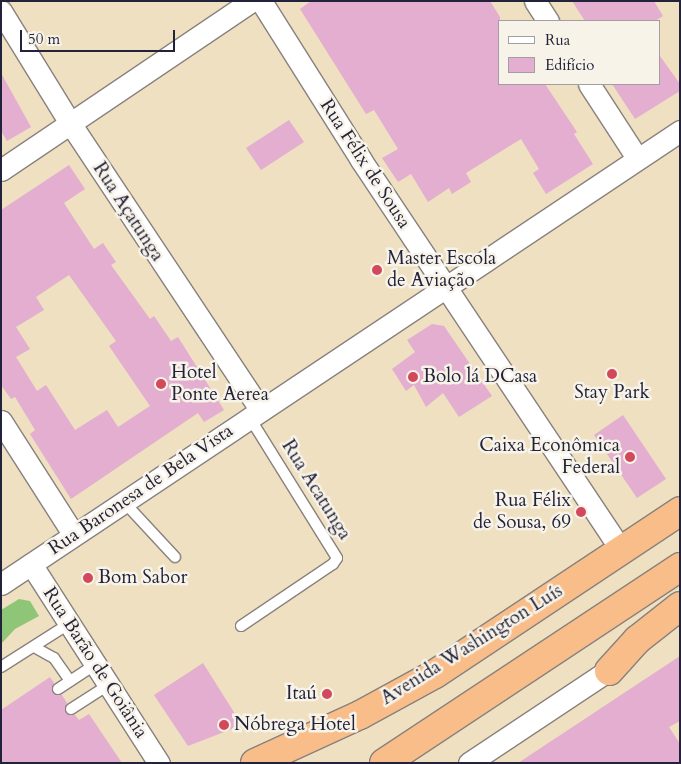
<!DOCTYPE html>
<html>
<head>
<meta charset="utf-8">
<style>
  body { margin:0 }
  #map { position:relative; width:681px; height:764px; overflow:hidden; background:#eee0c0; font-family:Cardo,serif }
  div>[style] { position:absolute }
  .green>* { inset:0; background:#8fc577 }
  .building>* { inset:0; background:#e3aed0 }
  .roads { filter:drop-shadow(1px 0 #88817e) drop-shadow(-1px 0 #88817e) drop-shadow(0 1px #88817e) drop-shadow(0 -1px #88817e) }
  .lane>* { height:10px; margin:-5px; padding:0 5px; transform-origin:5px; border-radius:5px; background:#fff }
  .street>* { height:21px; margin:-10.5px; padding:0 10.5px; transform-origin:10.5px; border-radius:10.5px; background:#fff }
  .highway>* { height:28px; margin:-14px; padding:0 14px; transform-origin:14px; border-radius:14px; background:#f8bd89 }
  .dots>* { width:14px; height:14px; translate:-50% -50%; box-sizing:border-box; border:2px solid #f7f3e8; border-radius:50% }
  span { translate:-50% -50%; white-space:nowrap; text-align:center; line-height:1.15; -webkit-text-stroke:5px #f7f3e8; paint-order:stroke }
  .street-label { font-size:19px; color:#22223b }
  .poi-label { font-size:19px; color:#22223b }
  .left { translate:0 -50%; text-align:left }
  .right { translate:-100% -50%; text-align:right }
  .frame { position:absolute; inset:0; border:2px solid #22223b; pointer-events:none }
  .legend { position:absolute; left:498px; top:20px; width:162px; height:65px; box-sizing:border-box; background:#f7f3e8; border:1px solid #a29fa3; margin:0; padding:6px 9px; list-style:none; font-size:15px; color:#22223b }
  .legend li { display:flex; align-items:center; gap:10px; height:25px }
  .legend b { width:25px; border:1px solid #a29fa3 }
  .scale { position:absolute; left:20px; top:30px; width:155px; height:22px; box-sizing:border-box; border:2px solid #22223b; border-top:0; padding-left:6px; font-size:15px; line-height:18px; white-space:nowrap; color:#22223b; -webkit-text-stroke:4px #f7f3e8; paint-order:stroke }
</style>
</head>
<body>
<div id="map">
  <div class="green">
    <div style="clip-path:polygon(19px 599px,30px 601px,39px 616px,15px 629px,1px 644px,1px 610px)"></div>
  </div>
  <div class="building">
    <div style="clip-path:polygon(311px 1px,490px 1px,500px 17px,500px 84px,545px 84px,577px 132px,574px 134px,593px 164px,546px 194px,533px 173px,539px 169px,521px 139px,466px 173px,471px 182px,452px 194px,449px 188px,428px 202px,411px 174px,398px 182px,382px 158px,398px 149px,374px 110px,366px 114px,300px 9px)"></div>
    <div style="clip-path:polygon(572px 1px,654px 1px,663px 16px,655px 21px,585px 21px)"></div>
    <div style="clip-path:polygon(660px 56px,680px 84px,680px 91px,635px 119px,612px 84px,660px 84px)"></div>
    <div style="clip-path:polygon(1px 73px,31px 127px,7px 141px,1px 131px)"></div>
    <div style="clip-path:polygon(289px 120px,304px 142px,261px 170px,246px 148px)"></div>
    <div style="clip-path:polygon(evenodd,69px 165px,85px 189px,64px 203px,94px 249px,103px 243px,116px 262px,111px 265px,150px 319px,154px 316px,171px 341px,178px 337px,224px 410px,204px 422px,198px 413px,71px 499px,30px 434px,35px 430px,15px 397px,11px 399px,1px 385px,1px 210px,69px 165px,69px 275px,116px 341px,109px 346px,150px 406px,118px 427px,107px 410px,75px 430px,46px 385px,37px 391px,16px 357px,30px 349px,16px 327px,44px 310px,36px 297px,69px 275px)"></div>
    <div style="clip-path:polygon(432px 324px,444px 326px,492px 396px,459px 417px,443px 393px,426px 407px,414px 385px,406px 391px,392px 369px,415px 352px,407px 340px)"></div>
    <div style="clip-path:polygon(623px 415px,666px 479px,637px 498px,594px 435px)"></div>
    <div style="clip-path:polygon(680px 656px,680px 721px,669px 727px,680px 744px,680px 763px,518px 763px)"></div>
    <div style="clip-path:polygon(203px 663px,242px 725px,188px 746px,154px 695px)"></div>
    <div style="clip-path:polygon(50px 677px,54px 683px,53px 693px,62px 695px,67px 703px,66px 713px,75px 715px,79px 720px,89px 714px,122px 763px,1px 763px,1px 710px)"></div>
  </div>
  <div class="roads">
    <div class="lane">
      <div style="left:124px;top:502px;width:75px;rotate:47.2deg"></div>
      <div style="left:241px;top:626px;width:111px;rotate:-34deg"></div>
      <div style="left:333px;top:564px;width:7px;rotate:-56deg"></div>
      <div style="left:337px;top:558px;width:165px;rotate:-121.9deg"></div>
      <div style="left:34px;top:647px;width:23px;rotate:29deg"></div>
      <div style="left:54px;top:658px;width:28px;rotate:55deg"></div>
      <div style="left:1px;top:667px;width:82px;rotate:-32.5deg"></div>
      <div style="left:58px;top:689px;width:45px;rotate:-33.3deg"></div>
      <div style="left:71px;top:709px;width:46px;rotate:-32.7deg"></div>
    </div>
    <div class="street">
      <div style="left:261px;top:1px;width:188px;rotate:57.8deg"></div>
      <div style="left:361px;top:160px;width:469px;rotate:56.3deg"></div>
      <div style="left:535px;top:1px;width:24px;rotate:57deg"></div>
      <div style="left:1px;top:11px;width:132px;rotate:58.4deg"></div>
      <div style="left:70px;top:123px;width:345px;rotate:56.4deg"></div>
      <div style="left:589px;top:84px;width:88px;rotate:57deg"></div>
      <div style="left:1px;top:170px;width:303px;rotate:-34deg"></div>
      <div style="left:1px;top:421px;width:135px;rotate:57.4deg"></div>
      <div style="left:31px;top:564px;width:237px;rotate:57.3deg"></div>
      <div style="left:1px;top:584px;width:816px;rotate:-33.71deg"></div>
      <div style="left:469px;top:763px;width:182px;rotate:-33.6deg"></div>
    </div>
    <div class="highway">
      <div style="left:609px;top:671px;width:42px;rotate:-47.9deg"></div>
      <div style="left:637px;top:640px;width:55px;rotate:-38.3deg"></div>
      <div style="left:255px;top:763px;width:115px;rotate:-24.6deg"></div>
      <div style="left:360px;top:715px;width:85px;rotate:-28.7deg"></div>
      <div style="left:435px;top:674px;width:294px;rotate:-33.6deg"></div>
      <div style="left:384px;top:763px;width:355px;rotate:-33.5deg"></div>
    </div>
  </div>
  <div class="dots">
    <div style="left:377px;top:270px;background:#d1495b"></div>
    <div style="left:612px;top:374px;background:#d1495b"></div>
    <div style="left:413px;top:377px;background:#d1495b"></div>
    <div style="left:161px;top:384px;background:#d1495b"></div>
    <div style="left:630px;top:457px;background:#d1495b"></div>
    <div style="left:581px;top:512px;background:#d1495b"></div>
    <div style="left:88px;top:578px;background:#d1495b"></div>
    <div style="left:327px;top:694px;background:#d1495b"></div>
    <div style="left:224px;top:725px;background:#d1495b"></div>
  </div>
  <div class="street-label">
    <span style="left:365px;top:164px;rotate:57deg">Rua Félix de Sousa</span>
    <span style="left:128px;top:212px;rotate:57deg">Rua Açatunga</span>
    <span style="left:141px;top:490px;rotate:-34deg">Rua Baronesa de Bela Vista</span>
    <span style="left:316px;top:490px;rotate:58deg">Rua Acatunga</span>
    <span style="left:472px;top:645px;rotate:-32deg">Avenida Washington Luís</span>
    <span style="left:95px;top:663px;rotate:57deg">Rua Barão de Goiânia</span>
  </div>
  <div class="poi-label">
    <span class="left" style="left:387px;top:270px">Master Escola<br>de Aviação</span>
    <span class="left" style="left:171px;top:384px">Hotel<br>Ponte Aerea</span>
    <span class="left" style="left:423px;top:377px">Bolo lá DCasa</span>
    <span style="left:612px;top:393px">Stay Park</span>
    <span class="right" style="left:620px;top:457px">Caixa Econômica<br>Federal</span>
    <span class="right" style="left:571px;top:512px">Rua Félix<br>de Sousa, 69</span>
    <span class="left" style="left:98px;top:578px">Bom Sabor</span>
    <span class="right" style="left:317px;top:694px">Itaú</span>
    <span class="left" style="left:234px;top:725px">Nóbrega Hotel</span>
  </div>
  <div class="frame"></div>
  <ul class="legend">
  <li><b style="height:6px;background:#fff"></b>Rua</li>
  <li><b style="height:14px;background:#e3aed0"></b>Edifício</li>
  </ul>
  <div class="scale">50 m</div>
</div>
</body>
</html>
